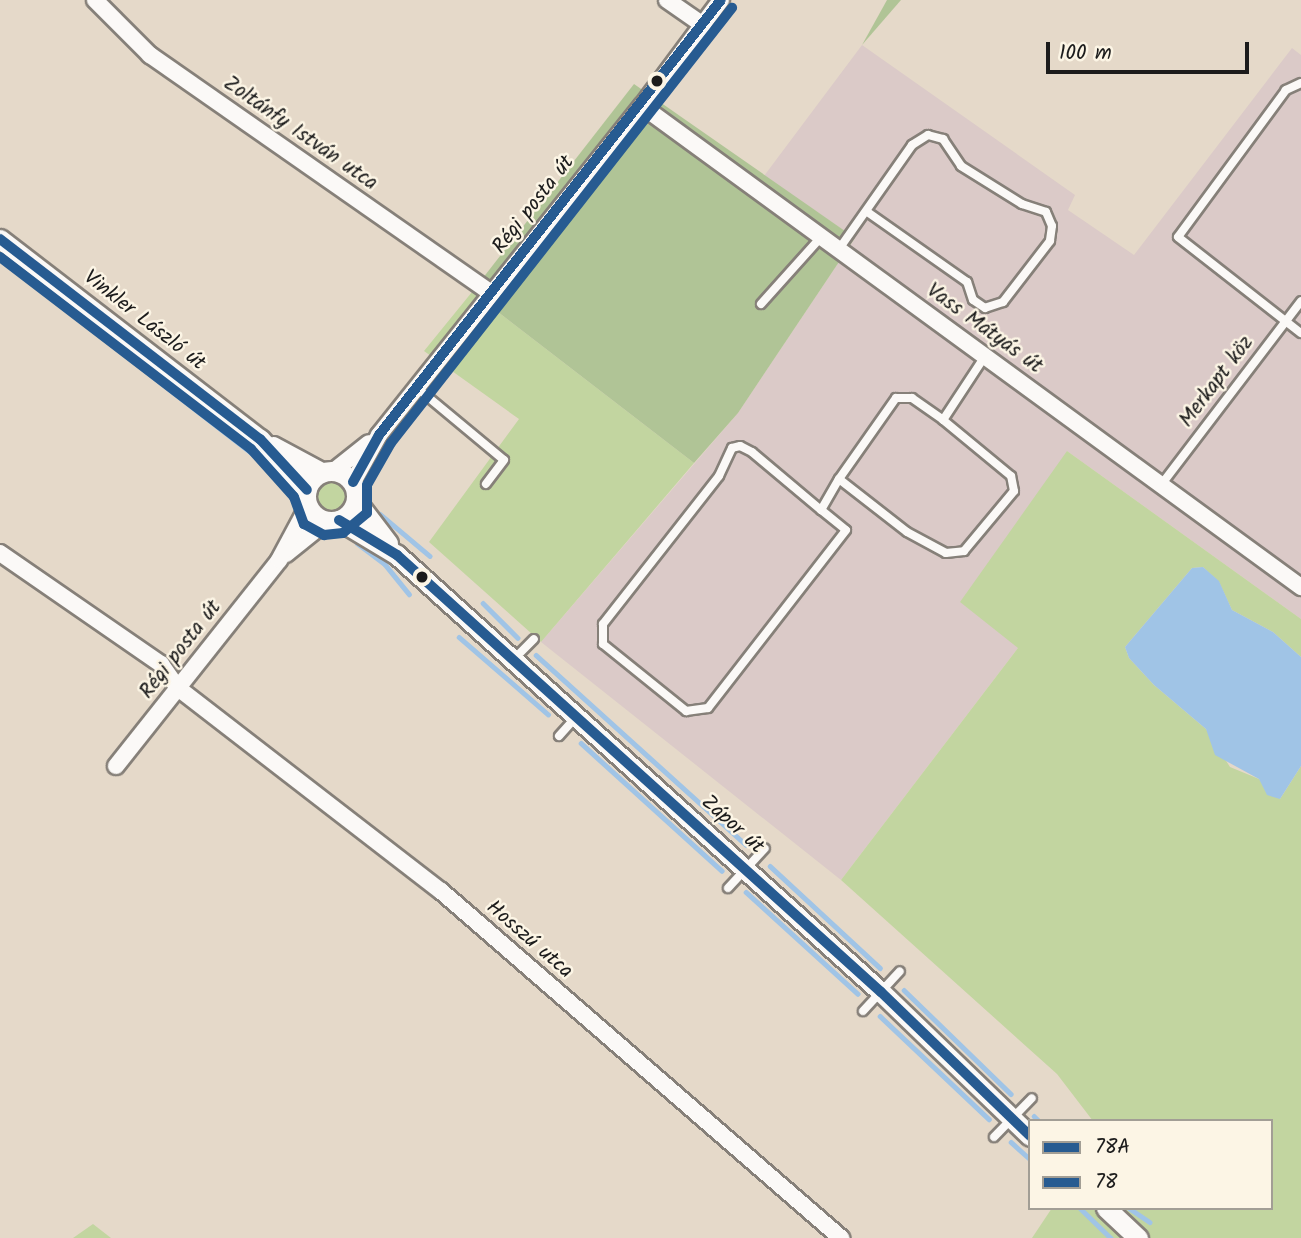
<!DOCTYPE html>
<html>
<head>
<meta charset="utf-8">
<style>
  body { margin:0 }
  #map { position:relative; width:1301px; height:1238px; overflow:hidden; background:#e5d9c9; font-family:Kalam,sans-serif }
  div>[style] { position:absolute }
  .industrial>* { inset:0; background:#dbcac8 }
  .green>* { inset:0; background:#c2d5a0 }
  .round { border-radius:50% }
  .forest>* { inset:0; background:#b0c496 }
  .water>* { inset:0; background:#a0c4e6 }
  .stream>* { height:4.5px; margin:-2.25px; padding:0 2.25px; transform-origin:2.25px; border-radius:2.25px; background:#a0c4e6 }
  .roads { filter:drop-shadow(2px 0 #868079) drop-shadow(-2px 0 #868079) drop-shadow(0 2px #868079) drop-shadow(0 -2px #868079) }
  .service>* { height:8px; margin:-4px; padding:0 4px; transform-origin:4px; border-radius:4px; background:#fbf9f7 }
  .minor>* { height:16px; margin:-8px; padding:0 8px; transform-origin:8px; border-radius:8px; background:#fbf9f7 }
  .tertiary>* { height:19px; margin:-9.5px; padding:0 9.5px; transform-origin:9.5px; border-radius:9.5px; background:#fbf9f7 }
  .tertiary>.ring { margin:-9.5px; padding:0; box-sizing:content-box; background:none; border:19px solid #fbf9f7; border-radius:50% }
  .bus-1>* { height:10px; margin:-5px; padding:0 5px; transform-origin:5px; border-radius:5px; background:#275b91 }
  .bus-2>* { height:10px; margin:-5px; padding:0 5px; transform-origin:5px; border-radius:5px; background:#275b91 }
  .dots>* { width:19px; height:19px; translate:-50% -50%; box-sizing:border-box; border:4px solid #fcf5e5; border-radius:50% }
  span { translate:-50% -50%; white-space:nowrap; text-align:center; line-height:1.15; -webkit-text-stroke:5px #fcf5e5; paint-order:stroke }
  .street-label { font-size:21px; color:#1c1c1c }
  .legend { position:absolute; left:1028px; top:1119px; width:245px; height:91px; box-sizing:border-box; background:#fcf5e5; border:2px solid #a29e95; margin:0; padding:9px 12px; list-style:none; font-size:21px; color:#1c1c1c }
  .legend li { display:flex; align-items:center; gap:14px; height:35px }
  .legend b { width:35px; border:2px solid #a29e95 }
  .scale { position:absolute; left:1046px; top:42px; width:203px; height:32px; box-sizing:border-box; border:4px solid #1c1c1c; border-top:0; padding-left:9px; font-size:21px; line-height:24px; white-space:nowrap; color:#1c1c1c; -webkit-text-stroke:5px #fcf5e5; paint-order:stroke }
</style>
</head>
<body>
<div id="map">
  <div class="industrial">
    <div style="clip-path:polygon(862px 45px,1075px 195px,1068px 210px,1134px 255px,1292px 48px,1301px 55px,1301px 619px,1067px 451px,1018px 648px,841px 880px,541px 642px,738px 413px,855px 238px,764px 176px)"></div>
  </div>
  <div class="green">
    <div style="clip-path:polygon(472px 292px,694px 463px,541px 642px,429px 542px,519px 419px,424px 351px)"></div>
    <div style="clip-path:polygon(1067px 451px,1301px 619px,1301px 657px,1273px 632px,1232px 610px,1219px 582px,1203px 567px,1192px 568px,1125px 647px,1129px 658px,1154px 685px,1206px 729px,1230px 767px,1259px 779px,1280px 799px,1301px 766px,1301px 1238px,1032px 1238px,1052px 1208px,1271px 1208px,1271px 1121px,1093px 1121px,1057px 1074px,841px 880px,1018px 648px,960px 602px)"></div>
    <div class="round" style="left:316px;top:480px;width:30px;height:30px"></div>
    <div style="clip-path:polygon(93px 1224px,111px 1238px,73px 1238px)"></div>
  </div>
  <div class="forest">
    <div style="clip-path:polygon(887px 0,901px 0,862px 45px)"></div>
    <div style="clip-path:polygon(634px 84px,855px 238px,738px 413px,694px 463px,472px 292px)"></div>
  </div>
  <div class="water">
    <div style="clip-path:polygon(1203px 567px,1219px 581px,1232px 610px,1273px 632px,1301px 657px,1301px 766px,1280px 799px,1267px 795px,1259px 779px,1215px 755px,1206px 729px,1154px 685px,1129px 658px,1125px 647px,1192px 568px)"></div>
  </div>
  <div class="stream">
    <div style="left:0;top:258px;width:356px;rotate:37.8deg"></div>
    <div style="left:380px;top:514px;width:65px;rotate:40deg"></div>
    <div style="left:357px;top:543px;width:34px;rotate:37deg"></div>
    <div style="left:384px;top:563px;width:40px;rotate:51deg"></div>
    <div style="left:483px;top:603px;width:49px;rotate:45deg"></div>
    <div style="left:459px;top:637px;width:118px;rotate:40.9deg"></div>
    <div style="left:536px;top:655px;width:283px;rotate:42.1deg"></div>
    <div style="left:581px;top:743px;width:190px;rotate:42.2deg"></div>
    <div style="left:770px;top:866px;width:150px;rotate:42.8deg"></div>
    <div style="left:746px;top:892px;width:151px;rotate:42.3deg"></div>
    <div style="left:904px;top:990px;width:149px;rotate:44.2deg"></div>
    <div style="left:880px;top:1016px;width:150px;rotate:43.4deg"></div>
    <div style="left:1034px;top:1116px;width:7px;rotate:45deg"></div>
    <div style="left:1011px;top:1142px;width:25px;rotate:42deg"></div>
    <div style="left:1080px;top:1208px;width:43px;rotate:44.1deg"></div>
    <div style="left:1129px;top:1208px;width:25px;rotate:34deg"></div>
  </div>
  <div class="roads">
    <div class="service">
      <div style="left:1301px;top:83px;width:17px;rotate:155deg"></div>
      <div style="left:1286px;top:90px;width:182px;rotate:126.3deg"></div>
      <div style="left:1178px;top:237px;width:156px;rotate:38deg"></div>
      <div style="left:839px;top:249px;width:127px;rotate:-54.9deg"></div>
      <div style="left:912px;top:145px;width:19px;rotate:-32deg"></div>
      <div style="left:928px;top:135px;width:16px;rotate:15deg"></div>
      <div style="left:943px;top:139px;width:32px;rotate:56deg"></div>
      <div style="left:961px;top:166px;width:72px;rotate:31.9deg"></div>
      <div style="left:1022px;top:204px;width:25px;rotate:18deg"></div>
      <div style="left:1046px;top:212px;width:15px;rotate:67deg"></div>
      <div style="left:1052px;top:226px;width:15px;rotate:98deg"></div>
      <div style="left:1050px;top:241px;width:77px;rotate:127.6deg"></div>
      <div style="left:1003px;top:302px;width:19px;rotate:162deg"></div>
      <div style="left:985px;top:308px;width:14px;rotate:-146deg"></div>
      <div style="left:973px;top:300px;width:19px;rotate:-108deg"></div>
      <div style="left:967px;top:282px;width:123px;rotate:-144.9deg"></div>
      <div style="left:761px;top:304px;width:91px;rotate:-48.1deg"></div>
      <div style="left:416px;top:387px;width:114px;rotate:39.7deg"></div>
      <div style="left:504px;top:460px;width:30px;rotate:127deg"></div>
      <div style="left:839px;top:479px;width:99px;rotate:-54.9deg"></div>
      <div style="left:896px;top:398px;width:16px"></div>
      <div style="left:912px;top:398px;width:38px;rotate:35deg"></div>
      <div style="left:1161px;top:485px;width:231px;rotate:-52.7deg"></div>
      <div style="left:821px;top:510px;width:90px;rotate:-140deg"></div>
      <div style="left:752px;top:452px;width:13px;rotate:-153deg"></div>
      <div style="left:740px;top:446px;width:8px;rotate:166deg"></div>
      <div style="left:732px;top:448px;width:31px;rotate:115deg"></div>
      <div style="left:719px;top:476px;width:188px;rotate:128.1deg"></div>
      <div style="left:603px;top:624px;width:20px;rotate:90deg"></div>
      <div style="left:603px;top:644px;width:107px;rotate:38.9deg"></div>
      <div style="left:686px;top:711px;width:22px;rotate:-8deg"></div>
      <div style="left:708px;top:708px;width:225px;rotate:-52.2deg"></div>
      <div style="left:846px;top:530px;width:32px;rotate:-141deg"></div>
      <div style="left:821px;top:510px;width:36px;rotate:-60deg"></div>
      <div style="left:839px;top:479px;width:86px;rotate:37.9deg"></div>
      <div style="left:907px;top:532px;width:44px;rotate:28.3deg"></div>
      <div style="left:946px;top:553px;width:18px;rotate:-6deg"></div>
      <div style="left:964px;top:551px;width:78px;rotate:-50.2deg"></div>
      <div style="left:1014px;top:491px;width:15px;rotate:-101deg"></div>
      <div style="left:1011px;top:476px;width:88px;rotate:-140.5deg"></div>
      <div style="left:943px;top:420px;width:77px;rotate:-56.7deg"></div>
      <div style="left:514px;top:659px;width:28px;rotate:-45deg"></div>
      <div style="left:559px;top:736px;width:25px;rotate:-48deg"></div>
      <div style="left:728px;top:888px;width:54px;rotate:-47.2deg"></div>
      <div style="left:863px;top:1011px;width:54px;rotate:-47.2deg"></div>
      <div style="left:994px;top:1137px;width:54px;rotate:-45.7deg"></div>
    </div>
    <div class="minor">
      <div style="left:95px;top:0;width:78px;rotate:45deg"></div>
      <div style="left:150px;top:55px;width:416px;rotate:34.9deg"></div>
      <div style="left:667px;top:0;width:44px;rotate:34.8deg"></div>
      <div style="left:642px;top:106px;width:816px;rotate:36.13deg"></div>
      <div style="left:335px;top:470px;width:43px;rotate:-38.5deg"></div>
      <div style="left:353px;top:482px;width:54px;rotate:-61deg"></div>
      <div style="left:379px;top:435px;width:421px;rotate:-51.4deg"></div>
      <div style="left:642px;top:106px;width:132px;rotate:-53.3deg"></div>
      <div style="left:0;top:553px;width:196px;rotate:34.6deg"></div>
      <div style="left:161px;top:664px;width:29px;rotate:55deg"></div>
      <div style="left:178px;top:688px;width:332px;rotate:37.7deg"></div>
      <div style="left:441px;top:891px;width:530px;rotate:40.94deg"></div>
      <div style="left:286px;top:554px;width:53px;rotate:-38.8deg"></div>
      <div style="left:116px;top:766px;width:263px;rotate:-51.6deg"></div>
      <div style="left:279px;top:560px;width:61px;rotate:-61.8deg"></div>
    </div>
    <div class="tertiary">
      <div style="left:0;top:239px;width:328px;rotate:37.6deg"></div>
      <div style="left:260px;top:439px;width:69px;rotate:47.3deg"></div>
      <div style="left:273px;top:446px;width:55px;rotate:28.4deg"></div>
      <div class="ring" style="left:306px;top:471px;width:31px;height:31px"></div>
      <div style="left:356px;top:501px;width:53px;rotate:52.7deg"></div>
      <div style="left:339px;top:520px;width:68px;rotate:31.1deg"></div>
      <div style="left:397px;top:555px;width:652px;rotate:42.08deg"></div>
      <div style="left:881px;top:992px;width:207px;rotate:44deg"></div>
      <div style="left:1106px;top:1208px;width:44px;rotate:43.2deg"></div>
    </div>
  </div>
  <div class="bus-1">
    <div style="left:0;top:239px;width:328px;rotate:37.6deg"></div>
    <div style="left:260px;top:439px;width:69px;rotate:47.3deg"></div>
    <div style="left:353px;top:482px;width:54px;rotate:-61deg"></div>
    <div style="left:379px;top:435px;width:553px;rotate:-51.83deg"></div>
    <div style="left:339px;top:520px;width:68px;rotate:31.1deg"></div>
    <div style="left:397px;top:555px;width:652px;rotate:42.08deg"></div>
    <div style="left:881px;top:992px;width:207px;rotate:44deg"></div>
  </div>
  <div class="bus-2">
    <div style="left:0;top:257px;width:316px;rotate:37.4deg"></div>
    <div style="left:251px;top:449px;width:64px;rotate:48.1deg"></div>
    <div style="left:294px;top:497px;width:29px;rotate:70deg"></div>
    <div style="left:304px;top:524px;width:23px;rotate:29deg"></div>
    <div style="left:324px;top:535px;width:19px;rotate:-6deg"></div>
    <div style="left:343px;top:533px;width:31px;rotate:-40deg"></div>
    <div style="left:367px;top:513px;width:28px;rotate:-90deg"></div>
    <div style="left:367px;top:485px;width:48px;rotate:-60.3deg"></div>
    <div style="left:391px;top:443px;width:553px;rotate:-51.91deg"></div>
  </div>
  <div class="dots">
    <div style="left:657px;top:81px;background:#1c1c1c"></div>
    <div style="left:422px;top:577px;background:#1c1c1c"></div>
  </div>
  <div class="street-label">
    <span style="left:300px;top:134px;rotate:35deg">Zoltánfy István utca</span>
    <span style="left:534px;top:205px;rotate:-52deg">Régi posta út</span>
    <span style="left:144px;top:321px;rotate:38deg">Vinkler László út</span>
    <span style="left:984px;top:329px;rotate:36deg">Vass Mátyás út</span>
    <span style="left:1217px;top:382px;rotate:-53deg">Merkapt köz</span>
    <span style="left:181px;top:650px;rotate:-52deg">Régi posta út</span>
    <span style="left:732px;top:825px;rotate:42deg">Zápor út</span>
    <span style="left:529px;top:940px;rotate:41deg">Hosszú utca</span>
  </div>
  <ul class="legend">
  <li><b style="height:9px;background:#275b91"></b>78A</li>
  <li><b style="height:9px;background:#275b91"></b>78</li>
  </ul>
  <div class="scale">100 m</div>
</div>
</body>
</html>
